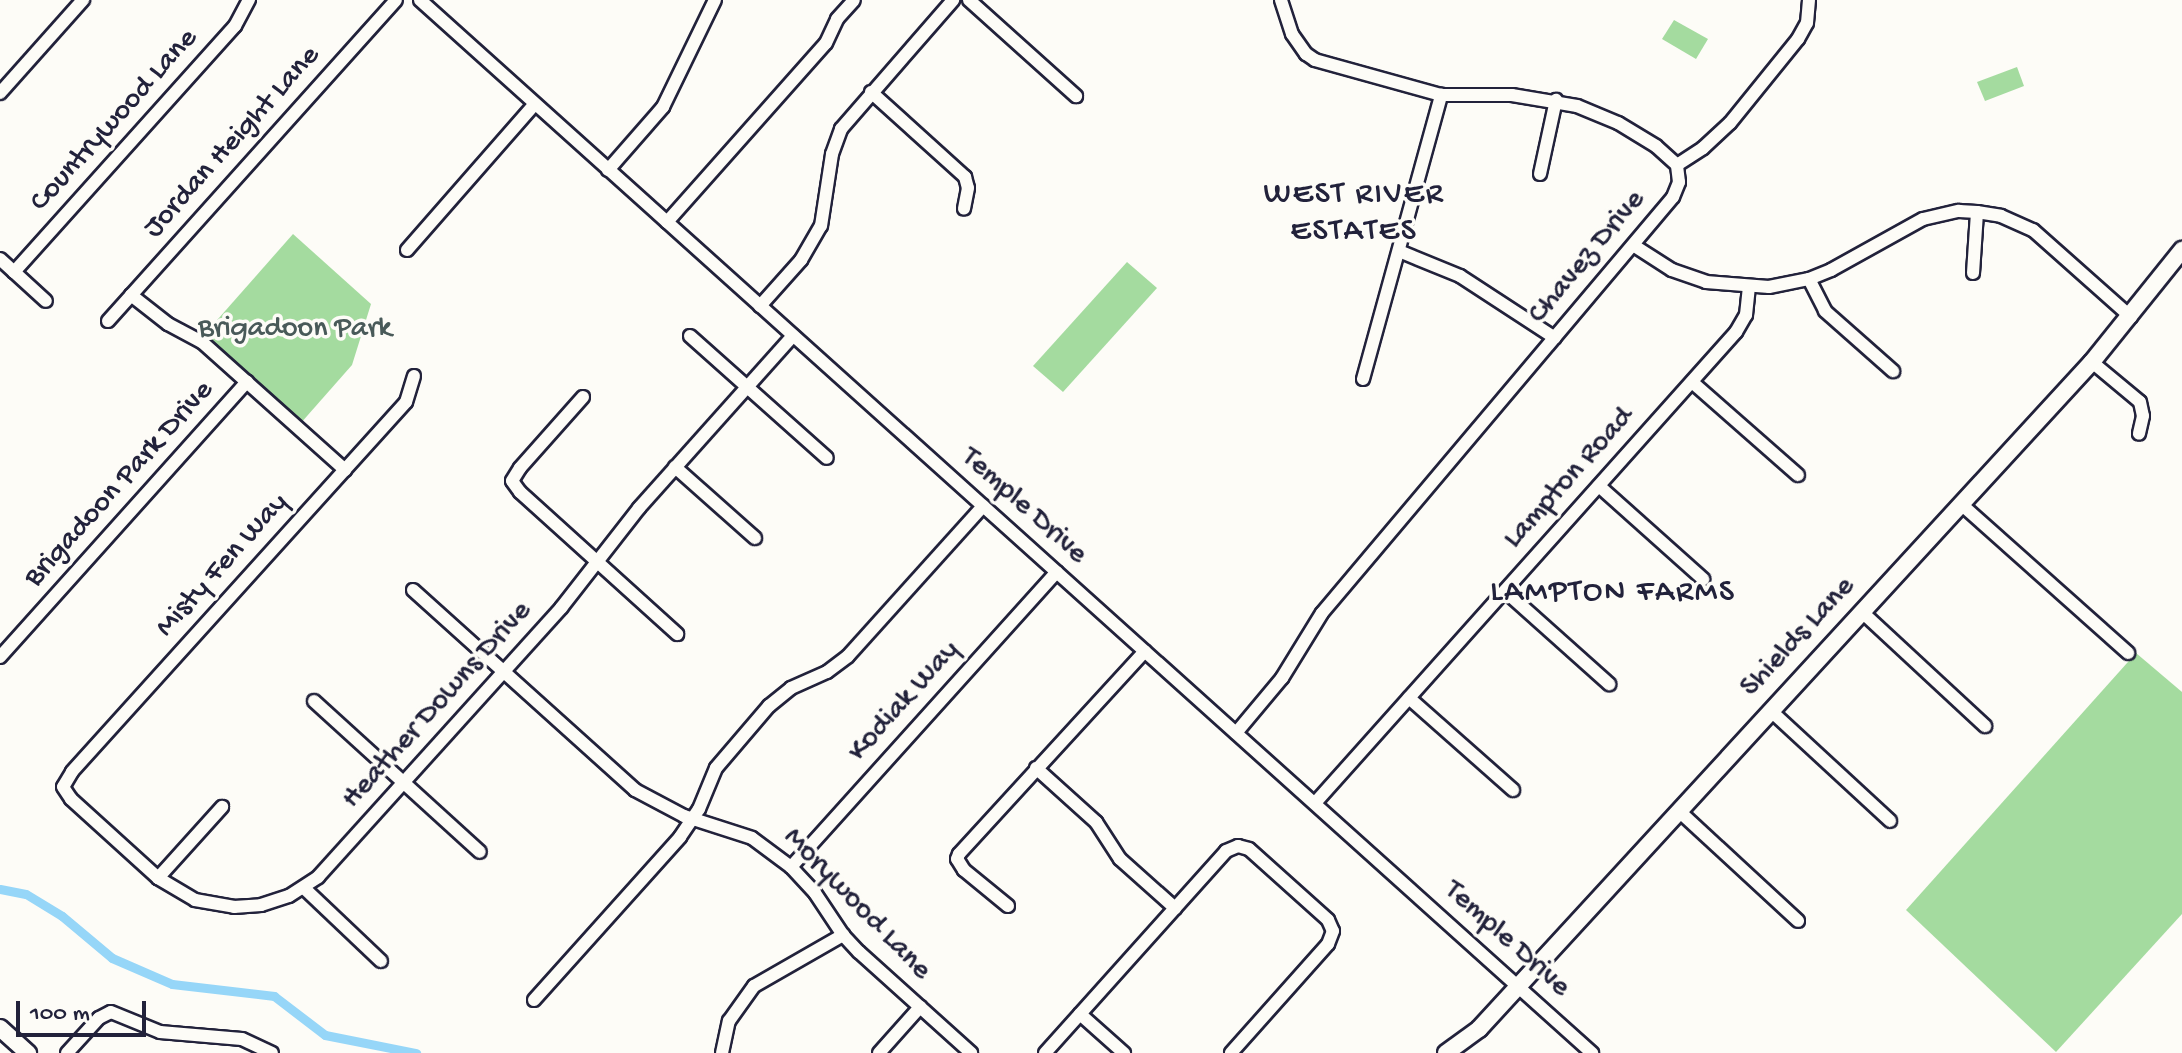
<!DOCTYPE html>
<html>
<head>
<meta charset="utf-8">
<style>
  body { margin:0 }
  #map { position:relative; width:2182px; height:1053px; overflow:hidden; background:#fdfcf7; font-family:"Gochi Hand",sans-serif }
  div>[style] { position:absolute }
  .green>* { inset:0; background:#a4db9f }
  .canal>* { height:9px; margin:-4.5px; padding:0 4.5px; transform-origin:4.5px; border-radius:4.5px; background:#96d6f8 }
  .roads { filter:drop-shadow(2px 0 #22223b) drop-shadow(-2px 0 #22223b) drop-shadow(0 2px #22223b) drop-shadow(0 -2px #22223b) }
  .minor>* { height:12px; margin:-6px; padding:0 6px; transform-origin:6px; border-radius:6px; background:#fdfcf7 }
  .major>* { height:16px; margin:-8px; padding:0 8px; transform-origin:8px; border-radius:8px; background:#fdfcf7 }
  span { translate:-50% -50%; white-space:nowrap; text-align:center; line-height:1.15; -webkit-text-stroke:7px #fdfcf7; paint-order:stroke }
  .street-label { font-size:30px; color:#22223b }
  .park-label { font-size:30px; color:#495a59 }
  .neighbourhood-label { font-size:32px; color:#22223b; letter-spacing:2px }
  .scale { position:absolute; left:16px; top:1001px; width:130px; height:36px; box-sizing:border-box; border:4px solid #22223b; border-top:0; padding-left:10px; font-size:24px; line-height:28px; white-space:nowrap; color:#22223b; -webkit-text-stroke:6px #fdfcf7; paint-order:stroke }
</style>
</head>
<body>
<div id="map">
  <div class="green">
    <div style="clip-path:polygon(1674px 20px,1708px 39px,1696px 59px,1662px 39px)"></div>
    <div style="clip-path:polygon(2017px 67px,2024px 86px,1985px 101px,1977px 82px)"></div>
    <div style="clip-path:polygon(293px 234px,371px 304px,352px 365px,300px 424px,203px 336px)"></div>
    <div style="clip-path:polygon(1127px 262px,1157px 288px,1063px 392px,1033px 366px)"></div>
    <div style="clip-path:polygon(2136px 653px,2182px 692px,2182px 914px,2056px 1052px,1906px 910px)"></div>
  </div>
  <div class="canal">
    <div style="left:0;top:889px;width:26px;rotate:11deg"></div>
    <div style="left:26px;top:894px;width:42px;rotate:31.4deg"></div>
    <div style="left:62px;top:916px;width:65px;rotate:40deg"></div>
    <div style="left:112px;top:958px;width:65px;rotate:23.4deg"></div>
    <div style="left:172px;top:984px;width:103px;rotate:6.7deg"></div>
    <div style="left:274px;top:996px;width:64px;rotate:37.4deg"></div>
    <div style="left:325px;top:1035px;width:93px;rotate:11.2deg"></div>
  </div>
  <div class="roads">
    <div class="minor">
      <div style="left:420px;top:0;width:1576px;rotate:41.94deg"></div>
      <div style="left:969px;top:0;width:144px;rotate:41.9deg"></div>
      <div style="left:871px;top:92px;width:127px;rotate:42.1deg"></div>
      <div style="left:965px;top:177px;width:11px;rotate:75deg"></div>
      <div style="left:968px;top:188px;width:21px;rotate:101deg"></div>
      <div style="left:0;top:93px;width:125px;rotate:-48.3deg"></div>
      <div style="left:1677px;top:165px;width:31px;rotate:-33deg"></div>
      <div style="left:1703px;top:148px;width:37px;rotate:-43deg"></div>
      <div style="left:1730px;top:123px;width:108px;rotate:-51deg"></div>
      <div style="left:1798px;top:39px;width:18px;rotate:-61deg"></div>
      <div style="left:1807px;top:23px;width:23px;rotate:-85deg"></div>
      <div style="left:608px;top:170px;width:84px;rotate:-48.9deg"></div>
      <div style="left:663px;top:107px;width:119px;rotate:-64.1deg"></div>
      <div style="left:1540px;top:174px;width:76px;rotate:-77.8deg"></div>
      <div style="left:667px;top:222px;width:239px;rotate:-48.4deg"></div>
      <div style="left:826px;top:43px;width:26px;rotate:-65deg"></div>
      <div style="left:837px;top:19px;width:25px;rotate:-48deg"></div>
      <div style="left:1633px;top:245px;width:46px;rotate:32.7deg"></div>
      <div style="left:1672px;top:270px;width:36px;rotate:19deg"></div>
      <div style="left:1706px;top:282px;width:63px;rotate:4.5deg"></div>
      <div style="left:1769px;top:287px;width:41px;rotate:-11.3deg"></div>
      <div style="left:1809px;top:279px;width:24px;rotate:-22deg"></div>
      <div style="left:1831px;top:270px;width:105px;rotate:-29deg"></div>
      <div style="left:1923px;top:219px;width:37px;rotate:-13deg"></div>
      <div style="left:1959px;top:211px;width:18px;rotate:3deg"></div>
      <div style="left:1977px;top:212px;width:24px;rotate:9deg"></div>
      <div style="left:2001px;top:216px;width:35px;rotate:24deg"></div>
      <div style="left:2033px;top:230px;width:131px;rotate:41.6deg"></div>
      <div style="left:407px;top:250px;width:194px;rotate:-48.8deg"></div>
      <div style="left:1399px;top:251px;width:66px;rotate:22.3deg"></div>
      <div style="left:1460px;top:276px;width:113px;rotate:33.1deg"></div>
      <div style="left:0;top:259px;width:62px;rotate:42.4deg"></div>
      <div style="left:14px;top:272px;width:331px;rotate:-48.1deg"></div>
      <div style="left:235px;top:26px;width:30px;rotate:-62deg"></div>
      <div style="left:1973px;top:273px;width:61px;rotate:-86.2deg"></div>
      <div style="left:1809px;top:279px;width:36px;rotate:63deg"></div>
      <div style="left:1825px;top:311px;width:91px;rotate:41.4deg"></div>
      <div style="left:131px;top:295px;width:47px;rotate:38.1deg"></div>
      <div style="left:168px;top:324px;width:38px;rotate:28deg"></div>
      <div style="left:202px;top:342px;width:192px;rotate:41.8deg"></div>
      <div style="left:760px;top:306px;width:62px;rotate:-48.3deg"></div>
      <div style="left:801px;top:260px;width:39px;rotate:-60deg"></div>
      <div style="left:821px;top:226px;width:73px;rotate:-81.3deg"></div>
      <div style="left:832px;top:154px;width:27px;rotate:-70deg"></div>
      <div style="left:841px;top:129px;width:171px;rotate:-49deg"></div>
      <div style="left:108px;top:321px;width:431px;rotate:-48.1deg"></div>
      <div style="left:690px;top:336px;width:183px;rotate:41.7deg"></div>
      <div style="left:2092px;top:362px;width:62px;rotate:39.8deg"></div>
      <div style="left:2140px;top:402px;width:14px;rotate:78deg"></div>
      <div style="left:2143px;top:416px;width:18px;rotate:103deg"></div>
      <div style="left:414px;top:376px;width:27px;rotate:107deg"></div>
      <div style="left:406px;top:402px;width:498px;rotate:132.1deg"></div>
      <div style="left:72px;top:772px;width:17px;rotate:121deg"></div>
      <div style="left:63px;top:787px;width:14px;rotate:56deg"></div>
      <div style="left:71px;top:799px;width:118px;rotate:42.2deg"></div>
      <div style="left:158px;top:878px;width:43px;rotate:30.7deg"></div>
      <div style="left:195px;top:900px;width:40px;rotate:10deg"></div>
      <div style="left:234px;top:907px;width:27px;rotate:-4deg"></div>
      <div style="left:261px;top:905px;width:29px;rotate:-18deg"></div>
      <div style="left:289px;top:896px;width:35px;rotate:-33deg"></div>
      <div style="left:318px;top:877px;width:363px;rotate:-47.9deg"></div>
      <div style="left:561px;top:608px;width:127px;rotate:-52deg"></div>
      <div style="left:639px;top:508px;width:231px;rotate:-48.2deg"></div>
      <div style="left:1363px;top:379px;width:295px;rotate:-74.6deg"></div>
      <div style="left:1692px;top:382px;width:141px;rotate:41.3deg"></div>
      <div style="left:583px;top:397px;width:95px;rotate:131.6deg"></div>
      <div style="left:520px;top:468px;width:15px;rotate:122deg"></div>
      <div style="left:512px;top:481px;width:14px;rotate:54deg"></div>
      <div style="left:520px;top:492px;width:212px;rotate:42.1deg"></div>
      <div style="left:675px;top:467px;width:107px;rotate:41.6deg"></div>
      <div style="left:1599px;top:486px;width:140px;rotate:41.8deg"></div>
      <div style="left:1961px;top:504px;width:224px;rotate:41.7deg"></div>
      <div style="left:413px;top:590px;width:299px;rotate:42deg"></div>
      <div style="left:635px;top:790px;width:55px;rotate:28deg"></div>
      <div style="left:684px;top:816px;width:71px;rotate:17.9deg"></div>
      <div style="left:752px;top:838px;width:49px;rotate:36.6deg"></div>
      <div style="left:791px;top:867px;width:35px;rotate:47deg"></div>
      <div style="left:815px;top:893px;width:50px;rotate:56.3deg"></div>
      <div style="left:843px;top:935px;width:23px;rotate:47deg"></div>
      <div style="left:859px;top:952px;width:151px;rotate:42deg"></div>
      <div style="left:1505px;top:591px;width:140px;rotate:41.8deg"></div>
      <div style="left:1862px;top:612px;width:168px;rotate:42.8deg"></div>
      <div style="left:0;top:657px;width:370px;rotate:-48.1deg"></div>
      <div style="left:1409px;top:698px;width:139px;rotate:41.5deg"></div>
      <div style="left:314px;top:701px;width:224px;rotate:42.3deg"></div>
      <div style="left:1771px;top:711px;width:162px;rotate:42.7deg"></div>
      <div style="left:1236px;top:733px;width:72px;rotate:-50.1deg"></div>
      <div style="left:1282px;top:678px;width:76px;rotate:-58.4deg"></div>
      <div style="left:1322px;top:613px;width:544px;rotate:-49.84deg"></div>
      <div style="left:1673px;top:197px;width:16px;rotate:-68deg"></div>
      <div style="left:1679px;top:182px;width:17px;rotate:-97deg"></div>
      <div style="left:1677px;top:165px;width:28px;rotate:-138deg"></div>
      <div style="left:1656px;top:146px;width:44px;rotate:-148.8deg"></div>
      <div style="left:1618px;top:123px;width:44px;rotate:-157.5deg"></div>
      <div style="left:1577px;top:106px;width:66px;rotate:-170.4deg"></div>
      <div style="left:1512px;top:95px;width:71px;rotate:180deg"></div>
      <div style="left:1441px;top:95px;width:131px;rotate:-164.5deg"></div>
      <div style="left:1315px;top:60px;width:11px;rotate:-146deg"></div>
      <div style="left:1306px;top:54px;width:24px;rotate:-125deg"></div>
      <div style="left:1292px;top:34px;width:36px;rotate:-108deg"></div>
      <div style="left:1036px;top:768px;width:81px;rotate:42deg"></div>
      <div style="left:1096px;top:822px;width:44px;rotate:57deg"></div>
      <div style="left:1120px;top:859px;width:74px;rotate:41.7deg"></div>
      <div style="left:1315px;top:803px;width:632px;rotate:-48.21deg"></div>
      <div style="left:1736px;top:332px;width:20px;rotate:-60deg"></div>
      <div style="left:1746px;top:315px;width:27px;rotate:-84deg"></div>
      <div style="left:1679px;top:811px;width:162px;rotate:42.7deg"></div>
      <div style="left:791px;top:867px;width:397px;rotate:-48deg"></div>
      <div style="left:158px;top:878px;width:96px;rotate:-48deg"></div>
      <div style="left:304px;top:888px;width:106px;rotate:43.5deg"></div>
      <div style="left:1008px;top:906px;width:57px;rotate:-140.7deg"></div>
      <div style="left:964px;top:870px;width:13px;rotate:-122deg"></div>
      <div style="left:957px;top:859px;width:5px;rotate:-68deg"></div>
      <div style="left:959px;top:854px;width:275px;rotate:-47.5deg"></div>
      <div style="left:534px;top:1000px;width:219px;rotate:-48.1deg"></div>
      <div style="left:680px;top:837px;width:34px;rotate:-56deg"></div>
      <div style="left:699px;top:809px;width:44px;rotate:-67.5deg"></div>
      <div style="left:716px;top:768px;width:82px;rotate:-49.5deg"></div>
      <div style="left:769px;top:706px;width:28px;rotate:-39deg"></div>
      <div style="left:791px;top:688px;width:39px;rotate:-24deg"></div>
      <div style="left:827px;top:672px;width:26px;rotate:-37deg"></div>
      <div style="left:848px;top:656px;width:202px;rotate:-48deg"></div>
      <div style="left:1080px;top:1014px;width:59px;rotate:41.6deg"></div>
      <div style="left:67px;top:1053px;width:47px;rotate:-47.6deg"></div>
      <div style="left:99px;top:1018px;width:13px;rotate:-27deg"></div>
      <div style="left:111px;top:1012px;width:53px;rotate:22.2deg"></div>
      <div style="left:160px;top:1032px;width:82px;rotate:4.9deg"></div>
      <div style="left:242px;top:1039px;width:33px;rotate:25deg"></div>
      <div style="left:722px;top:1053px;width:33px;rotate:-78deg"></div>
      <div style="left:729px;top:1021px;width:43px;rotate:-54.5deg"></div>
      <div style="left:754px;top:986px;width:103px;rotate:-29.8deg"></div>
      <div style="left:879px;top:1053px;width:62px;rotate:-48.3deg"></div>
      <div style="left:1045px;top:1053px;width:271px;rotate:-48.1deg"></div>
      <div style="left:1226px;top:851px;width:13px;rotate:-23deg"></div>
      <div style="left:1238px;top:846px;width:11px;rotate:15deg"></div>
      <div style="left:1249px;top:849px;width:106px;rotate:41.9deg"></div>
      <div style="left:1328px;top:920px;width:12px;rotate:66deg"></div>
      <div style="left:1333px;top:931px;width:14px;rotate:111deg"></div>
      <div style="left:1328px;top:944px;width:146px;rotate:131.7deg"></div>
    </div>
    <div class="major">
      <div style="left:0;top:1028px;width:38px;rotate:42deg"></div>
      <div style="left:1446px;top:1053px;width:41px;rotate:-36deg"></div>
      <div style="left:1479px;top:1029px;width:906px;rotate:-47.42deg"></div>
      <div style="left:2092px;top:362px;width:144px;rotate:-51.2deg"></div>
    </div>
  </div>
  <div class="street-label">
    <span style="left:115px;top:121px;rotate:-48deg">Countrywood Lane</span>
    <span style="left:233px;top:143px;rotate:-48deg">Jordan Height Lane</span>
    <span style="left:1588px;top:258px;rotate:-50deg">Chavez Drive</span>
    <span style="left:1570px;top:479px;rotate:-48deg">Lampton Road</span>
    <span style="left:120px;top:485px;rotate:-48deg">Brigadoon Park Drive</span>
    <span style="left:1023px;top:507px;rotate:42deg">Temple Drive</span>
    <span style="left:223px;top:566px;rotate:-48deg">Misty Fen Way</span>
    <span style="left:1799px;top:638px;rotate:-47deg">Shields Lane</span>
    <span style="left:905px;top:702px;rotate:-48deg">Kodiak Way</span>
    <span style="left:438px;top:706px;rotate:-48deg">Heather Downs Drive</span>
    <span style="left:856px;top:905px;rotate:46deg">Morywood Lane</span>
    <span style="left:1506px;top:940px;rotate:42deg">Temple Drive</span>
  </div>
  <div class="park-label">
    <span style="left:295px;top:330px">Brigadoon Park</span>
  </div>
  <div class="neighbourhood-label">
    <span style="left:1354px;top:214px">WEST RIVER<br>ESTATES</span>
    <span style="left:1613px;top:593px">LAMPTON FARMS</span>
  </div>
  <div class="scale">100 m</div>
</div>
</body>
</html>
